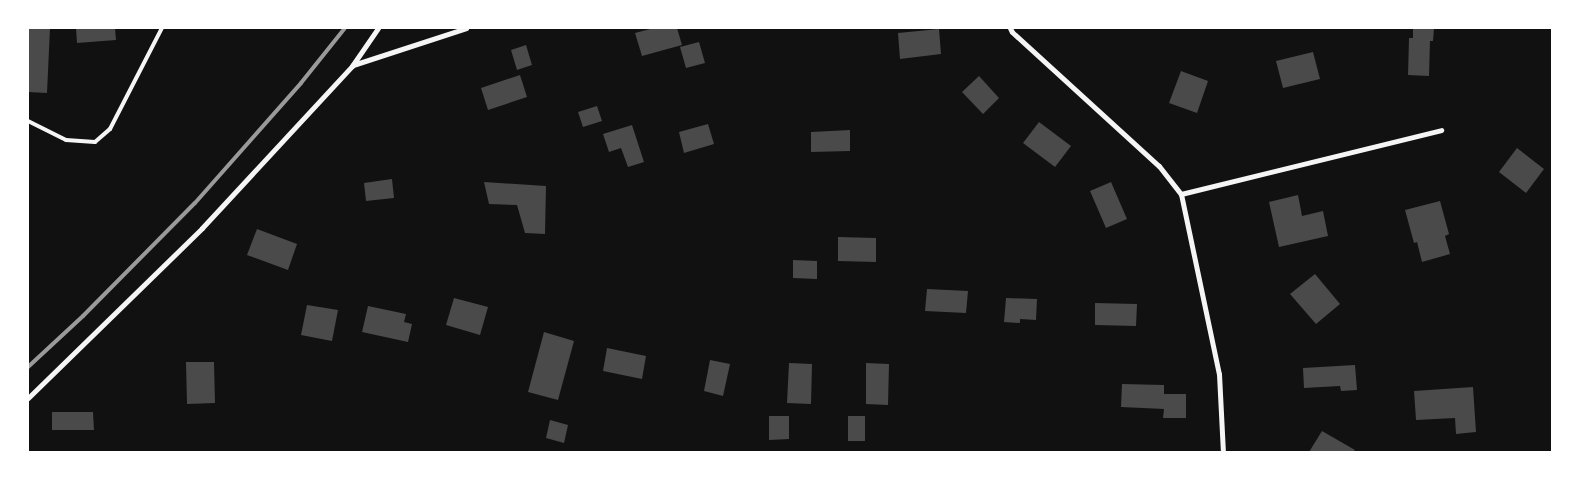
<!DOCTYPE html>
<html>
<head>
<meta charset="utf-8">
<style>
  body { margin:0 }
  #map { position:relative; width:1580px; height:480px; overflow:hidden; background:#111; font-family:"Source Sans 3",sans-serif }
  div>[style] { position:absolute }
  .building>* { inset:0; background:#4a4a4a }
  .service>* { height:4px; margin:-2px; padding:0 2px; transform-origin:2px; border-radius:2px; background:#f5f5f5 }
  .minor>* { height:5px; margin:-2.5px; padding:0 2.5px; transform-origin:2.5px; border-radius:2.5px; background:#f5f5f5 }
  .rail>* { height:4px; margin:-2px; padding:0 2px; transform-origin:2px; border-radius:2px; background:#9a9a9a }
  span { translate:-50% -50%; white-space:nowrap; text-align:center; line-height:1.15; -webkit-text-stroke:4px #fff; paint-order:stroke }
  .frame { position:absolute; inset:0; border:29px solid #fff; pointer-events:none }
</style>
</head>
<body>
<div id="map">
  <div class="building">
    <div style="clip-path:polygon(28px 28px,50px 28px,47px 93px,28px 92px)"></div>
    <div style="clip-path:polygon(76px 28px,115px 28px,116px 40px,77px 43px)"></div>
    <div style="clip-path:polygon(654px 28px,677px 28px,682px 45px,642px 56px,635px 33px)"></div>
    <div style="clip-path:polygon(1413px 28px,1434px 28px,1433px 41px,1430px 41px,1429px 76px,1408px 75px,1409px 38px,1413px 38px)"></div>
    <div style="clip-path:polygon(939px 29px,941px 54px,900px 59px,898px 33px)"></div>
    <div style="clip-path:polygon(699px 42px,705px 63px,686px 68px,680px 47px)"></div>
    <div style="clip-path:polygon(526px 45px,532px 65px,517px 70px,511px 50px)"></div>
    <div style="clip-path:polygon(1313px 52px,1320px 79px,1283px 88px,1276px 61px)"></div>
    <div style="clip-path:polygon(1181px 71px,1208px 81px,1197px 113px,1169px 103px)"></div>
    <div style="clip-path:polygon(520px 75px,527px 97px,488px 110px,481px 88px)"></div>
    <div style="clip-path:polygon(979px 76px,999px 98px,983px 114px,962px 92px)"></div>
    <div style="clip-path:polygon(597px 106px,602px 121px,583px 127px,578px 112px)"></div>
    <div style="clip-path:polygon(1039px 122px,1071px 146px,1055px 167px,1023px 143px)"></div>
    <div style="clip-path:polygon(708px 124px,714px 144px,684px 153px,679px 132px)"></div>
    <div style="clip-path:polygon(632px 125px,644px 162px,628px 167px,621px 148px,609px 152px,603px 134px)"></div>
    <div style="clip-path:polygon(850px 130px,850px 151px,811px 152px,811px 132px)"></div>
    <div style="clip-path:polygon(1517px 148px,1544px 169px,1526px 193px,1499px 172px)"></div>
    <div style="clip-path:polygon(392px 179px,394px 198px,366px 201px,364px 183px)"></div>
    <div style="clip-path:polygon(484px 182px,546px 186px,545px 234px,525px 233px,517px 205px,489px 204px)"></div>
    <div style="clip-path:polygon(1111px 182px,1127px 219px,1106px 228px,1090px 191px)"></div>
    <div style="clip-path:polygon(1298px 195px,1302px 216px,1323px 211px,1328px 236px,1279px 247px,1269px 202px)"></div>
    <div style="clip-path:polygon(1440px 201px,1449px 234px,1445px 236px,1450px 254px,1422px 262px,1417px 242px,1414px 243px,1405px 210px)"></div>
    <div style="clip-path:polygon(257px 229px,297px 244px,288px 270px,247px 255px)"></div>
    <div style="clip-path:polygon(838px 237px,876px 238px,876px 262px,838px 261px)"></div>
    <div style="clip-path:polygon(793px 260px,817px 261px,817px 279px,793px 278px)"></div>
    <div style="clip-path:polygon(1315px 274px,1340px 304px,1316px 324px,1290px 294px)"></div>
    <div style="clip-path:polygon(927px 289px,968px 291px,966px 313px,925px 311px)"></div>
    <div style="clip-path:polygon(454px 298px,488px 307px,480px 335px,446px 325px)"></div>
    <div style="clip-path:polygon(1006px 298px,1037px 299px,1036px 320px,1020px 319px,1020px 323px,1004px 322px)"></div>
    <div style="clip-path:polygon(1095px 303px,1137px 304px,1136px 326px,1095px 325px)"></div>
    <div style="clip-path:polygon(307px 305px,338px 310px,332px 341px,301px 335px)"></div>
    <div style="clip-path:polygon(368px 306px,406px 314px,404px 322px,412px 324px,408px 342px,362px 332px)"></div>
    <div style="clip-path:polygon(544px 332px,574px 341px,558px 400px,528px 392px)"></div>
    <div style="clip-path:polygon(607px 348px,646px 356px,642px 379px,603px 371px)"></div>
    <div style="clip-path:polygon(710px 360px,730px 364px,723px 396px,704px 391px)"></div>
    <div style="clip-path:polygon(186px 362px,214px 362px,215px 403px,187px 404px)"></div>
    <div style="clip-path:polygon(789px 363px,812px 364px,811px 404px,787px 403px)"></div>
    <div style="clip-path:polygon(866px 363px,889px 364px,888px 405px,866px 404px)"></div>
    <div style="clip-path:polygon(1355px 365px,1357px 390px,1341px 391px,1340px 386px,1304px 388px,1303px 368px)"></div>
    <div style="clip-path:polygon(1122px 384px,1164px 385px,1164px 394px,1186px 394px,1186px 418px,1163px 418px,1164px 409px,1121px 407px)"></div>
    <div style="clip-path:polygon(1473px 387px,1476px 432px,1456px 434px,1455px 418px,1416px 420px,1414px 391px)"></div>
    <div style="clip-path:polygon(52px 412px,93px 412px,94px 430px,52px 430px)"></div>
    <div style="clip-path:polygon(769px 416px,789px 416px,789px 439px,769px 440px)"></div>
    <div style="clip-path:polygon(848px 416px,865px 416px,865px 441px,848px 441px)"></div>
    <div style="clip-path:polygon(550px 420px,568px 425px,564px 443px,546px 438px)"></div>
    <div style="clip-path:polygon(1322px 431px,1355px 450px,1353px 452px,1309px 452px)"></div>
  </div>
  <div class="service">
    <div style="left:28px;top:121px;width:42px;rotate:26.6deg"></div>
    <div style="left:66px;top:140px;width:29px;rotate:4deg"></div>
    <div style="left:95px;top:142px;width:20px;rotate:-41deg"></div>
    <div style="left:110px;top:129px;width:114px;rotate:-62.8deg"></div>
  </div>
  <div class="minor">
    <div style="left:1010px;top:28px;width:4px;rotate:63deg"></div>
    <div style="left:1012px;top:32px;width:199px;rotate:42.4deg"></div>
    <div style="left:1159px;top:166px;width:36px;rotate:52deg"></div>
    <div style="left:1181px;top:194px;width:184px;rotate:78.1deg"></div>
    <div style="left:1219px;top:374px;width:78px;rotate:87.1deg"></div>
    <div style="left:353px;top:65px;width:119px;rotate:-18.1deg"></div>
    <div style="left:1181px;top:194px;width:268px;rotate:-13.8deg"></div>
    <div style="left:28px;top:398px;width:243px;rotate:-44.3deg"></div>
    <div style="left:202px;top:228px;width:221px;rotate:-47.2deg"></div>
    <div style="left:352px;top:66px;width:46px;rotate:-55.6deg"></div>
  </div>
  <div class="rail">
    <div style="left:28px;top:367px;width:75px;rotate:-42.8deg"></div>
    <div style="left:83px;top:316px;width:159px;rotate:-45.3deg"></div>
    <div style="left:195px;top:203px;width:160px;rotate:-48.5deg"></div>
    <div style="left:301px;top:83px;width:70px;rotate:-51.3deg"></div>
  </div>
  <div class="frame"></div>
</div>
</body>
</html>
